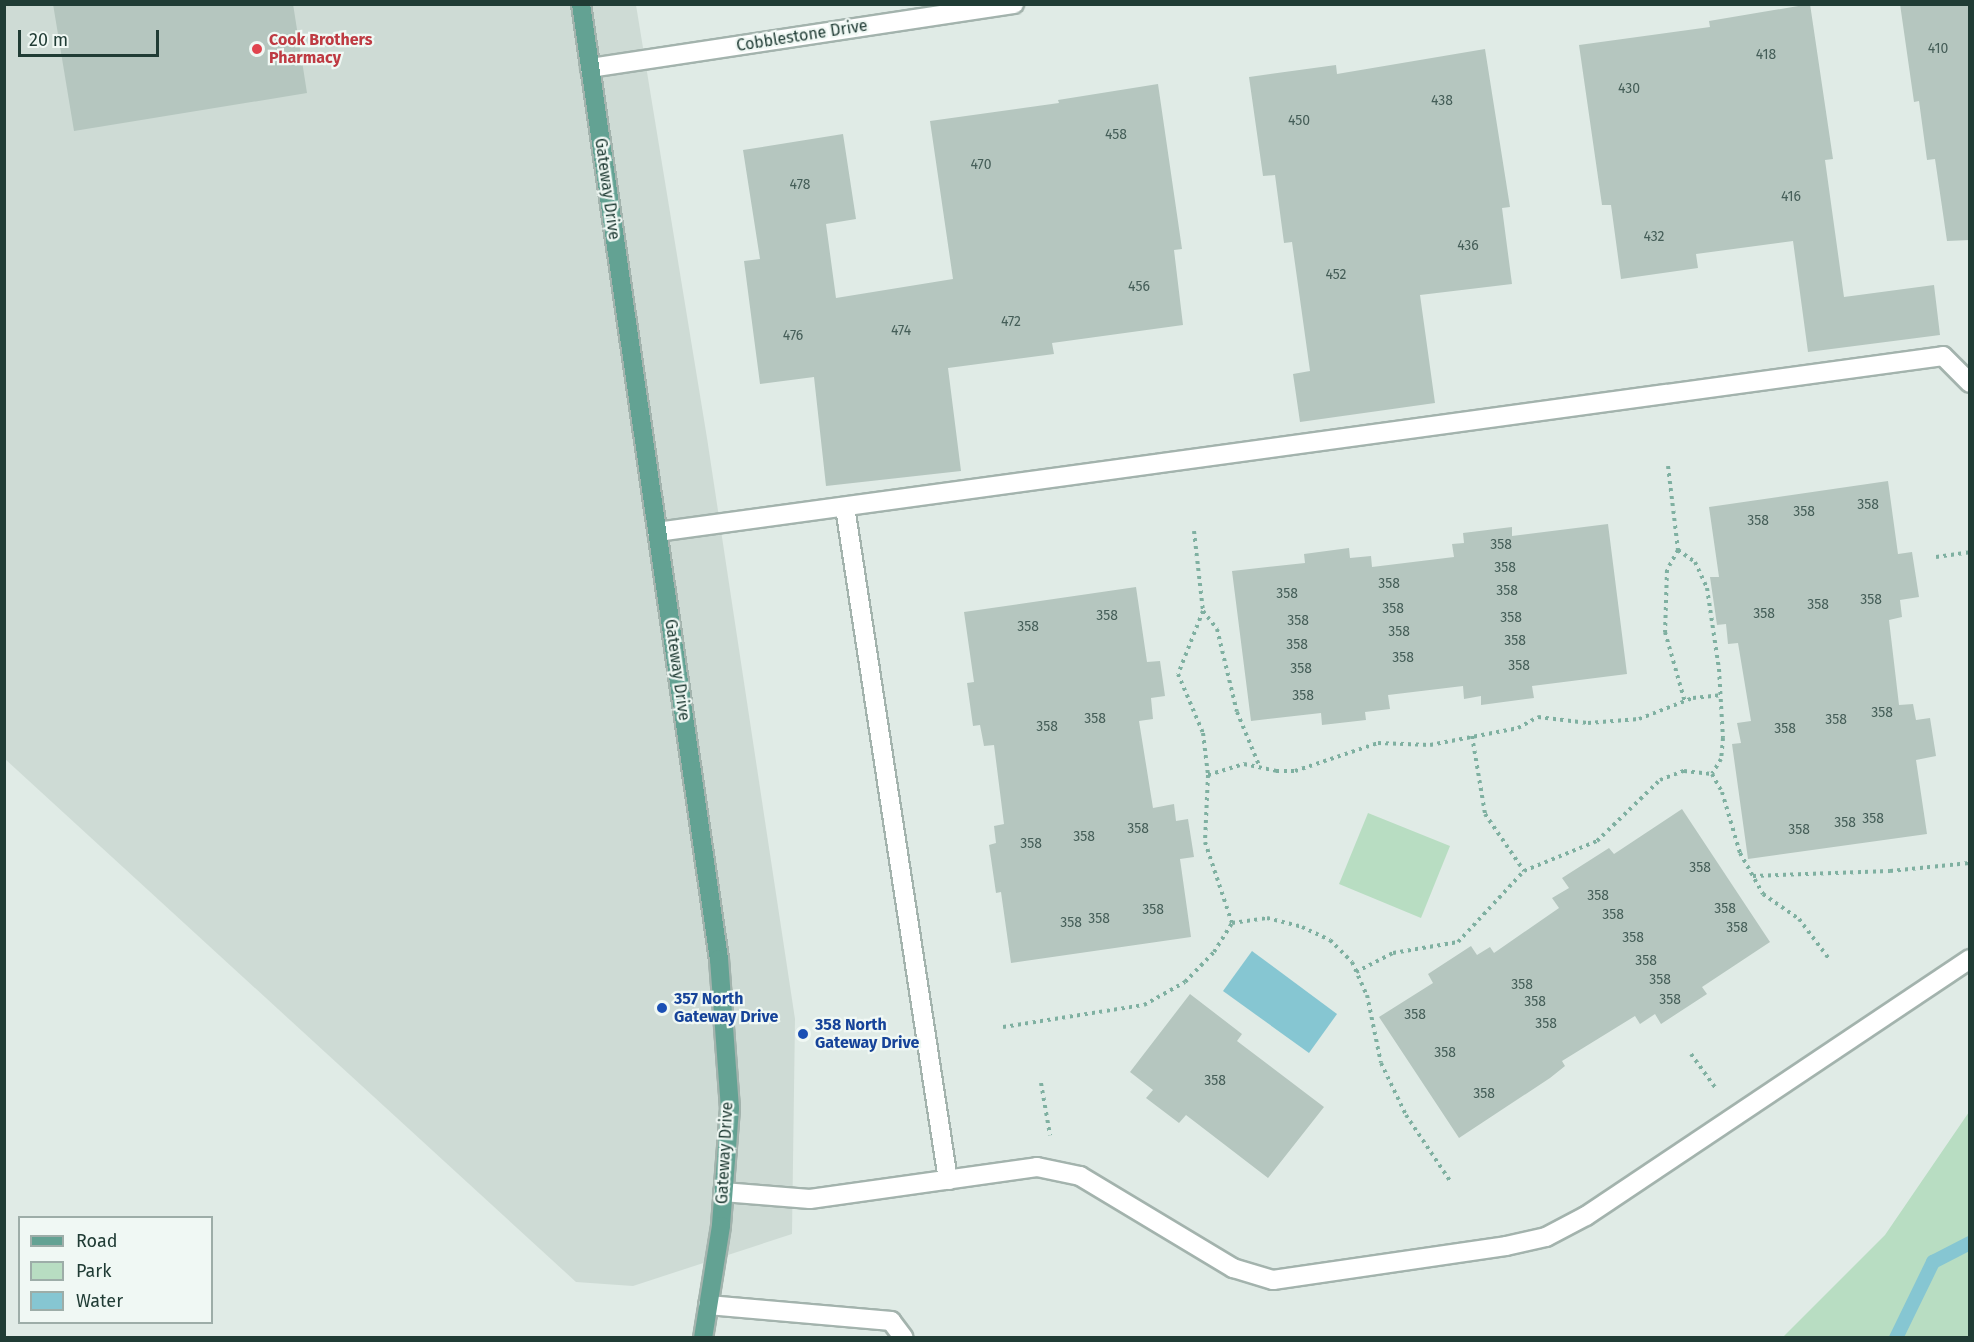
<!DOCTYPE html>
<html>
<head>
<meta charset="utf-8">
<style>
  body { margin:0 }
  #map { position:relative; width:1974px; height:1342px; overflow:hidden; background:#e0ebe6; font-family:"Fira Sans",sans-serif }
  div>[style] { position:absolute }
  .built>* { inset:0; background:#cedbd5 }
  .green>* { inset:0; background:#b8ddc2 }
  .water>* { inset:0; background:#86c6d2 }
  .stream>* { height:14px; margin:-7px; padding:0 7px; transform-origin:7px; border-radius:7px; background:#86c6d2 }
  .building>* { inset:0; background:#b5c6bf }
  .path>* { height:4px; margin-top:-2px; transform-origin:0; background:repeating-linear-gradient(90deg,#7fb0a1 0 3px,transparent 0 7.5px) }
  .roads { filter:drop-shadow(2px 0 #a3b3ad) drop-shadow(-2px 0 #a3b3ad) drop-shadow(0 2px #a3b3ad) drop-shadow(0 -2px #a3b3ad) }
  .minor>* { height:18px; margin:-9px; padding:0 9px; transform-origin:9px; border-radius:9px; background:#fff }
  .major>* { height:18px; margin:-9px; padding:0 9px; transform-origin:9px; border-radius:9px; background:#63a293 }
  .dots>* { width:16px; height:16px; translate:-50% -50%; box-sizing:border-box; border:3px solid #f0f8f4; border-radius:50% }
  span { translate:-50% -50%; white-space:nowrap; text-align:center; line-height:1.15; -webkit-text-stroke:4.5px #f0f8f4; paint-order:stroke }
  .number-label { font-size:14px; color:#455e58 }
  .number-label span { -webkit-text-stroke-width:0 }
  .street-label { font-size:16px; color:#203c35 }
  .health-label { font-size:16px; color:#be3a42; font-weight:700 }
  .left { translate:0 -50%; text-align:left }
  .transit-label { font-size:16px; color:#164399; font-weight:700 }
  .frame { position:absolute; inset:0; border:6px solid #203c35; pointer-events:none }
  .legend { position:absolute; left:18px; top:1216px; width:195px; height:108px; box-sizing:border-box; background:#f0f8f4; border:2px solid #9dada8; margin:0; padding:8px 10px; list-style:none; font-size:18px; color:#203c35 }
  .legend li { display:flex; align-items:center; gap:12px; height:30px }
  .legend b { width:30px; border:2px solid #9dada8 }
  .scale { position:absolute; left:18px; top:30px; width:141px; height:27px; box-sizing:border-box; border:3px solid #203c35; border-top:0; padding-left:8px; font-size:18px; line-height:21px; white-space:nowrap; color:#203c35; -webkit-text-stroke:4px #f0f8f4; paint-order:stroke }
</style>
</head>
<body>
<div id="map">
  <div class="built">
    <div style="clip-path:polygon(4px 5px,636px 5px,707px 438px,795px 1019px,792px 1234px,633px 1286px,576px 1282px,5px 759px)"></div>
  </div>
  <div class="green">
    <div style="clip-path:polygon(1368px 813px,1450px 846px,1421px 918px,1339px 884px)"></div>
    <div style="clip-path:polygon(1969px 1112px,1969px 1337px,1783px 1337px,1885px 1235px)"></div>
  </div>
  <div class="water">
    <div style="clip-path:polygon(1252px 951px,1337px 1014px,1309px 1053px,1223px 991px)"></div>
  </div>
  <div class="stream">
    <div style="left:1896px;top:1338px;width:85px;rotate:-64deg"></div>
    <div style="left:1933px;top:1262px;width:42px;rotate:-27.2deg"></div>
  </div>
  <div class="building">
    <div style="clip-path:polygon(53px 4px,293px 4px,307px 93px,74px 131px)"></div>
    <div style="clip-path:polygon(1810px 4px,1833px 159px,1825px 160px,1844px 297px,1934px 285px,1940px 335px,1808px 352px,1793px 241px,1696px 254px,1698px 268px,1621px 279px,1611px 205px,1602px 205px,1579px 45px,1710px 27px,1709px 21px)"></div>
    <div style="clip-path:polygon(1900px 4px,1970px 4px,1970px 240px,1947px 241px,1935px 159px,1927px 160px,1919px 101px,1914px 102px)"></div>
    <div style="clip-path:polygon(1485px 49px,1510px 207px,1502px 208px,1512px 284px,1420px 295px,1435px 403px,1300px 422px,1293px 374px,1310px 371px,1292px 242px,1284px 243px,1275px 175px,1263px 176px,1249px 77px,1336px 65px,1337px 74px)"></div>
    <div style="clip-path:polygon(1158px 84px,1182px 249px,1174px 250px,1183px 325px,1052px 343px,1054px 354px,948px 368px,961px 471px,826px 486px,814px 377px,760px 384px,744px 261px,760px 259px,743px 150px,843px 134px,856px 219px,826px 224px,836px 298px,953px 279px,930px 121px,1059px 103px,1058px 100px)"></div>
    <div style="clip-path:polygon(1888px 481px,1898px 554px,1912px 552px,1919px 597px,1900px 600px,1902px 617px,1889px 620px,1899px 705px,1913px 704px,1916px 720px,1930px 718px,1936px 756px,1916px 760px,1927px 834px,1748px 859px,1732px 744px,1741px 743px,1737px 723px,1751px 721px,1738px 643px,1728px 644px,1726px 624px,1717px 625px,1710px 577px,1719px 577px,1709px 507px)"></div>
    <div style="clip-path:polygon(1608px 524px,1627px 674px,1532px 686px,1534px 698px,1481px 705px,1481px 696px,1464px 699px,1463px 686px,1388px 695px,1390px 709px,1365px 712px,1366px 720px,1322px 725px,1321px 713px,1251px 721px,1232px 571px,1305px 563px,1304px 554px,1349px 548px,1350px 558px,1371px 556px,1372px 567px,1454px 557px,1452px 544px,1464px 543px,1463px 533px,1512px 527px,1512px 536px)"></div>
    <div style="clip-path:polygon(1136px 587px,1147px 662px,1160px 661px,1165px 696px,1151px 698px,1153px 719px,1139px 721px,1153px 808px,1174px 804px,1176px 821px,1188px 819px,1194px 857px,1180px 859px,1191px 937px,1011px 963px,1001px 892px,996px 893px,989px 845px,996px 843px,994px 826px,1004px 824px,994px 745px,984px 746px,980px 725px,973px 726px,967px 683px,974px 682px,964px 612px)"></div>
    <div style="clip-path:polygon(1682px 809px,1770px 942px,1702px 987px,1707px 994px,1661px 1024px,1655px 1014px,1640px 1024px,1635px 1016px,1562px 1061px,1565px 1066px,1550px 1078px,1459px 1138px,1379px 1017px,1433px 983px,1428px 974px,1471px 946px,1477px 955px,1490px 947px,1494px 953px,1559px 908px,1552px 898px,1569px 888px,1562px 878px,1609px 848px,1614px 854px)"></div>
    <div style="clip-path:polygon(1190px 994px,1242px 1034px,1237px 1041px,1324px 1107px,1268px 1178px,1186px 1115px,1179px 1123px,1146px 1098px,1153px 1090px,1130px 1072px)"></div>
  </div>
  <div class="path">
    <div style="left:1668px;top:466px;width:85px;rotate:83.2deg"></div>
    <div style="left:1678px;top:550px;width:23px;rotate:119deg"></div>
    <div style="left:1667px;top:570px;width:62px;rotate:91.8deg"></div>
    <div style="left:1665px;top:632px;width:73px;rotate:74.1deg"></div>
    <div style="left:1194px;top:531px;width:81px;rotate:83.6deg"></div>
    <div style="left:1203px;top:611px;width:23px;rotate:52deg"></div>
    <div style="left:1217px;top:629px;width:85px;rotate:76.5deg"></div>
    <div style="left:1237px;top:712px;width:57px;rotate:67.5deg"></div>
    <div style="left:1678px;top:550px;width:21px;rotate:35deg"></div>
    <div style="left:1695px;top:562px;width:29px;rotate:65deg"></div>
    <div style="left:1707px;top:588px;width:82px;rotate:81.6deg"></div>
    <div style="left:1719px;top:669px;width:69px;rotate:86.7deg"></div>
    <div style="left:1723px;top:738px;width:21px;rotate:95deg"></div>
    <div style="left:1721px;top:759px;width:17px;rotate:121deg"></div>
    <div style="left:1936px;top:557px;width:34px;rotate:-8deg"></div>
    <div style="left:1203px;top:611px;width:68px;rotate:111.6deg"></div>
    <div style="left:1178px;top:674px;width:64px;rotate:67deg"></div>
    <div style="left:1203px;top:733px;width:42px;rotate:83.2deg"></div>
    <div style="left:1208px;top:775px;width:67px;rotate:92.6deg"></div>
    <div style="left:1205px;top:842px;width:85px;rotate:71.6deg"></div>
    <div style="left:1232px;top:923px;width:35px;rotate:-8deg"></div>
    <div style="left:1267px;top:918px;width:36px;rotate:14deg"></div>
    <div style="left:1302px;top:927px;width:31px;rotate:25deg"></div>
    <div style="left:1330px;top:940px;width:31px;rotate:45deg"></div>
    <div style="left:1352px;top:962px;width:36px;rotate:66deg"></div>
    <div style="left:1367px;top:995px;width:69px;rotate:78.4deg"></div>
    <div style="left:1381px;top:1063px;width:58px;rotate:64.3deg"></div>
    <div style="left:1406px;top:1115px;width:79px;rotate:56.3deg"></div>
    <div style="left:1472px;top:736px;width:79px;rotate:80.5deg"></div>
    <div style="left:1485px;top:814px;width:69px;rotate:55.6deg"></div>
    <div style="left:1208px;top:775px;width:38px;rotate:-17deg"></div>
    <div style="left:1244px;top:764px;width:33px;rotate:12deg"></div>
    <div style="left:1276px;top:771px;width:19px"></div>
    <div style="left:1295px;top:771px;width:88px;rotate:-18.6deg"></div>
    <div style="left:1378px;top:743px;width:52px;rotate:2.2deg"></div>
    <div style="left:1430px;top:745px;width:90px;rotate:-10.9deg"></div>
    <div style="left:1518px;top:728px;width:23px;rotate:-29deg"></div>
    <div style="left:1538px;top:717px;width:50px;rotate:6.8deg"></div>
    <div style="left:1588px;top:723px;width:51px;rotate:-4.5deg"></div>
    <div style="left:1639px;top:719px;width:58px;rotate:-21.3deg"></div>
    <div style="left:1693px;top:698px;width:27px;rotate:-6deg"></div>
    <div style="left:1753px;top:876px;width:137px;rotate:-2.1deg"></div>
    <div style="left:1890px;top:871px;width:80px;rotate:-5.7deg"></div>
    <div style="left:1356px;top:972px;width:42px;rotate:-27.2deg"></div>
    <div style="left:1393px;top:953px;width:66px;rotate:-9.6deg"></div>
    <div style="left:1458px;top:942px;width:97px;rotate:-47.1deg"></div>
    <div style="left:1524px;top:871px;width:79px;rotate:-22.3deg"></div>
    <div style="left:1597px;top:841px;width:88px;rotate:-44.1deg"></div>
    <div style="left:1660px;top:780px;width:26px;rotate:-21deg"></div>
    <div style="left:1684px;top:771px;width:28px;rotate:6deg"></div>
    <div style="left:1712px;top:774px;width:21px;rotate:61deg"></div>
    <div style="left:1722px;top:792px;width:64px;rotate:73.6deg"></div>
    <div style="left:1740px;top:853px;width:47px;rotate:60.7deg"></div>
    <div style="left:1763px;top:894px;width:44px;rotate:34.8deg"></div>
    <div style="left:1799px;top:919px;width:51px;rotate:52.9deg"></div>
    <div style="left:1003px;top:1027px;width:143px;rotate:-8.9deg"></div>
    <div style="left:1144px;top:1005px;width:47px;rotate:-29.3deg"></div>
    <div style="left:1185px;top:982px;width:42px;rotate:-46deg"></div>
    <div style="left:1214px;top:952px;width:34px;rotate:-58deg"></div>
    <div style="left:1691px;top:1054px;width:44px;rotate:54.2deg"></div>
    <div style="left:1041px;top:1083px;width:53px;rotate:80.2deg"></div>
  </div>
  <div class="roads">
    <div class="minor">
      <div style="left:590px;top:68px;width:429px;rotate:-8.6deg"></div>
      <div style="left:845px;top:507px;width:681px;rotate:81.3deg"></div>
      <div style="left:657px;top:532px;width:1298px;rotate:-7.79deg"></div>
      <div style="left:1943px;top:356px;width:38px;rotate:45deg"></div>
      <div style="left:723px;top:1192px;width:87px;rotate:4.6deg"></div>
      <div style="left:810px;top:1199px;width:229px;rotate:-8deg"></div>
      <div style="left:1037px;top:1167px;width:44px;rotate:11.8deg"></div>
      <div style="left:1080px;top:1176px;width:179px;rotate:31deg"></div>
      <div style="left:1233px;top:1268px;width:42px;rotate:16.7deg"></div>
      <div style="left:1273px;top:1280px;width:235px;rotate:-8.3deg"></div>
      <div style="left:1506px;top:1246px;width:41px;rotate:-12.7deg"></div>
      <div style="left:1546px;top:1237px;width:45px;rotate:-27.7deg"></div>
      <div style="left:1586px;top:1216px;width:462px;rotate:-33.8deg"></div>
      <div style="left:708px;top:1305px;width:184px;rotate:5deg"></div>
      <div style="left:891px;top:1321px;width:21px;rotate:53deg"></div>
    </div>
    <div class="major">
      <div style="left:581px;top:4px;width:965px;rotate:81.78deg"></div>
      <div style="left:719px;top:959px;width:149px;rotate:85.8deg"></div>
      <div style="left:730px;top:1108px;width:118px;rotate:94.4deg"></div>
      <div style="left:721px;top:1226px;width:113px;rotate:99.1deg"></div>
    </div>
  </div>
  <div class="dots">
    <div style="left:257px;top:49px;background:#e0444e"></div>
    <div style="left:662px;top:1008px;background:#1a4fb4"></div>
    <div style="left:803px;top:1034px;background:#1a4fb4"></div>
  </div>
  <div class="number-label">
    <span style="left:1938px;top:49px">410</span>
    <span style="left:1766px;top:55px">418</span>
    <span style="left:1629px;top:89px">430</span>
    <span style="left:1442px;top:101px">438</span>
    <span style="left:1299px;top:121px">450</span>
    <span style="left:1116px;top:135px">458</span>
    <span style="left:981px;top:165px">470</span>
    <span style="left:800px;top:185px">478</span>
    <span style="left:1791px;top:197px">416</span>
    <span style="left:1654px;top:237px">432</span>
    <span style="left:1468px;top:246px">436</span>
    <span style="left:1336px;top:275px">452</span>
    <span style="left:1139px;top:287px">456</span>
    <span style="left:1011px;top:322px">472</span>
    <span style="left:901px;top:331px">474</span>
    <span style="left:793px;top:336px">476</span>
    <span style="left:1868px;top:505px">358</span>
    <span style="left:1804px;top:512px">358</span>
    <span style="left:1758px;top:521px">358</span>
    <span style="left:1501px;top:545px">358</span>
    <span style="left:1505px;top:568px">358</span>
    <span style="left:1389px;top:584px">358</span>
    <span style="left:1507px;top:591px">358</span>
    <span style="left:1287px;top:594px">358</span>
    <span style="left:1871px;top:600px">358</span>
    <span style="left:1818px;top:605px">358</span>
    <span style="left:1393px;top:609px">358</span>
    <span style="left:1764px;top:614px">358</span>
    <span style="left:1107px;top:616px">358</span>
    <span style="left:1511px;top:618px">358</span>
    <span style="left:1298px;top:621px">358</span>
    <span style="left:1028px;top:627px">358</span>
    <span style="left:1399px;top:632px">358</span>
    <span style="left:1515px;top:641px">358</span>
    <span style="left:1297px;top:645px">358</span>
    <span style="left:1403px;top:658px">358</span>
    <span style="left:1519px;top:666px">358</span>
    <span style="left:1301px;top:669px">358</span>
    <span style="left:1303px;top:696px">358</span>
    <span style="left:1882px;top:713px">358</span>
    <span style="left:1095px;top:719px">358</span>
    <span style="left:1836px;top:720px">358</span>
    <span style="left:1047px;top:727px">358</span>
    <span style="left:1785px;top:729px">358</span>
    <span style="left:1873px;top:819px">358</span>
    <span style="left:1845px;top:823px">358</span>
    <span style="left:1138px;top:829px">358</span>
    <span style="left:1799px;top:830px">358</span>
    <span style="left:1084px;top:837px">358</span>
    <span style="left:1031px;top:844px">358</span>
    <span style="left:1700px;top:868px">358</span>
    <span style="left:1598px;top:896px">358</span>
    <span style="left:1725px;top:909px">358</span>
    <span style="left:1153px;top:910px">358</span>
    <span style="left:1613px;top:915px">358</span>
    <span style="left:1099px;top:919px">358</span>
    <span style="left:1071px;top:923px">358</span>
    <span style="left:1737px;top:928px">358</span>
    <span style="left:1633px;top:938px">358</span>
    <span style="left:1646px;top:961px">358</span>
    <span style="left:1660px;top:980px">358</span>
    <span style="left:1522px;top:985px">358</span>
    <span style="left:1670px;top:1000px">358</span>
    <span style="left:1535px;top:1002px">358</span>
    <span style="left:1415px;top:1015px">358</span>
    <span style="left:1546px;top:1024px">358</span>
    <span style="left:1445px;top:1053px">358</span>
    <span style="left:1215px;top:1081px">358</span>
    <span style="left:1484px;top:1094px">358</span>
  </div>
  <div class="street-label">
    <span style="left:802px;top:36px;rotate:-9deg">Cobblestone Drive</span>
    <span style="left:607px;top:189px;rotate:82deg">Gateway Drive</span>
    <span style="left:677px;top:670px;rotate:82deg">Gateway Drive</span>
    <span style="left:725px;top:1153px;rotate:-87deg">Gateway Drive</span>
  </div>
  <div class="health-label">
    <span class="left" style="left:269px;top:49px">Cook Brothers<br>Pharmacy</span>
  </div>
  <div class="transit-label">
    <span class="left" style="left:674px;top:1008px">357 North<br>Gateway Drive</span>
    <span class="left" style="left:815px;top:1034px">358 North<br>Gateway Drive</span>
  </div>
  <div class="frame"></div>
  <ul class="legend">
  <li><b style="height:8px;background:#63a293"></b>Road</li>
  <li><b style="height:16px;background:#b8ddc2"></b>Park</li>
  <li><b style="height:16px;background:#86c6d2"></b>Water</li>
  </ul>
  <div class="scale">20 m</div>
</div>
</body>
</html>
